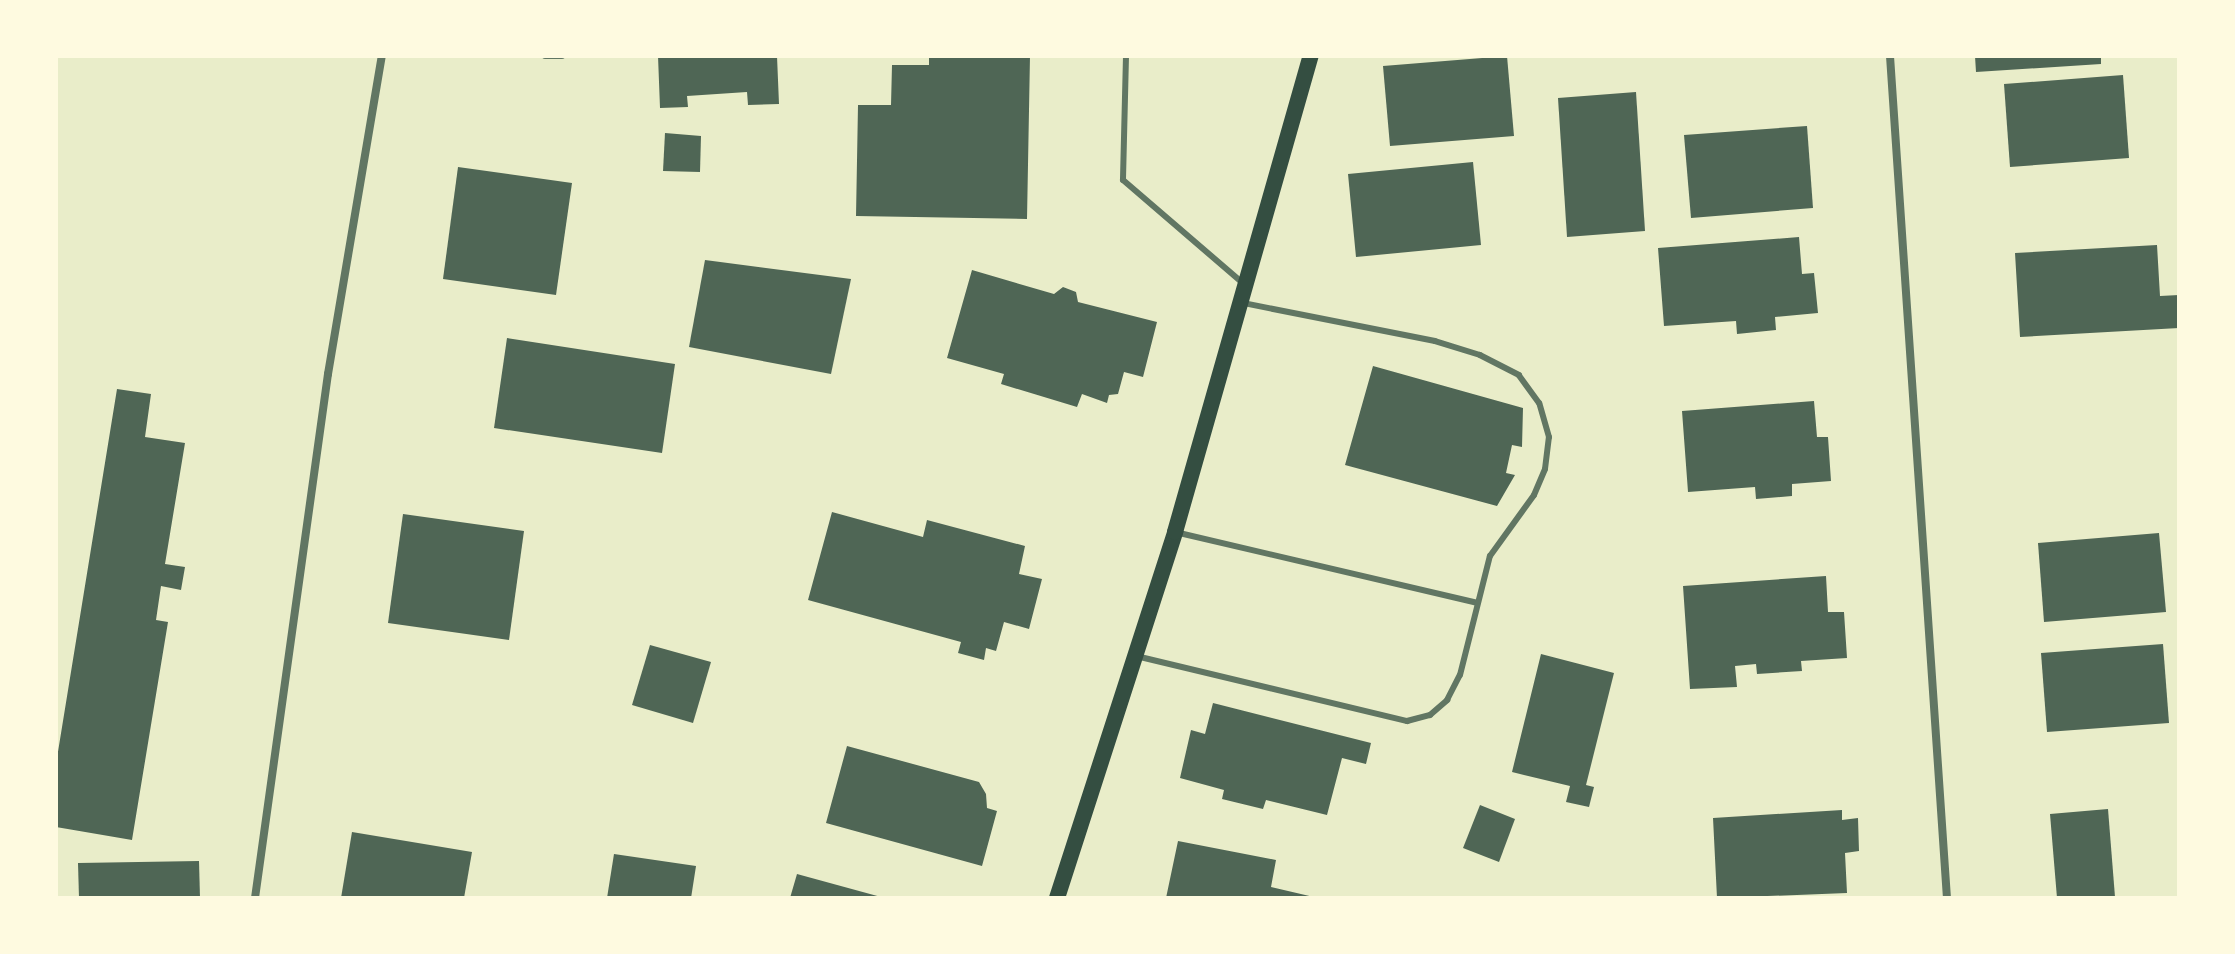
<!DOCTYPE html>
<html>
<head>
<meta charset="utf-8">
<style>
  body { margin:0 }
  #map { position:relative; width:2235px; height:954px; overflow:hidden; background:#e9edc9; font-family:"Libre Baskerville",serif }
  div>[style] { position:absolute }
  .building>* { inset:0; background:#4f6655 }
  .service>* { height:6px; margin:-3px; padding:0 3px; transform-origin:3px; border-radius:3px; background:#617663 }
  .minor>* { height:8px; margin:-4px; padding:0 4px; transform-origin:4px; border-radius:4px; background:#617663 }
  .secondary>* { height:16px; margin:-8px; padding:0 8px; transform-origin:8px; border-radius:8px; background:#344e41 }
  span { translate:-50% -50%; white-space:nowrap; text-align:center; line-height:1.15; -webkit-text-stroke:8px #fefae0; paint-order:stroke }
  .frame { position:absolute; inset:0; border:58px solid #fefae0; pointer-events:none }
</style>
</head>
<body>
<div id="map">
  <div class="building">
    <div style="clip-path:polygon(658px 56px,777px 56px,779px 104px,748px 105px,747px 92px,687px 96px,688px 107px,660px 108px)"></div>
    <div style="clip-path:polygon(929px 56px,1030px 56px,1027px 219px,856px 216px,858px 105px,891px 105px,892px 65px,929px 65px)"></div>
    <div style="clip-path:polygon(1507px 56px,1514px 136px,1390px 146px,1383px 66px)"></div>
    <div style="clip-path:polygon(1975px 56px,2101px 56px,2101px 64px,1976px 72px)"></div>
    <div style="clip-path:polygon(2123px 75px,2129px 158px,2010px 167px,2004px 84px)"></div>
    <div style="clip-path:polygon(1636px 92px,1645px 231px,1567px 237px,1558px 98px)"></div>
    <div style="clip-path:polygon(1807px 126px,1813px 208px,1691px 218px,1684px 135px)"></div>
    <div style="clip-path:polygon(665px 133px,701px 136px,700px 172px,663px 171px)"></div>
    <div style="clip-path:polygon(1473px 162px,1481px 245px,1356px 257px,1348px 174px)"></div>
    <div style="clip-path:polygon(458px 167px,572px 183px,556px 295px,443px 279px)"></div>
    <div style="clip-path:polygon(1799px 237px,1802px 274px,1814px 273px,1818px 313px,1775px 317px,1776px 330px,1737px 334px,1736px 321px,1664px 326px,1658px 248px)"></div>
    <div style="clip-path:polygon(2157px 245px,2160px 296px,2179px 295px,2179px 328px,2020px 337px,2015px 253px)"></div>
    <div style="clip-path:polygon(705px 260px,851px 279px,831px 374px,689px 347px)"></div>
    <div style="clip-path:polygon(972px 270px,1054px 294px,1063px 287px,1076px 292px,1078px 302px,1157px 322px,1143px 377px,1124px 372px,1118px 394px,1109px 395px,1107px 403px,1082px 394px,1077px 407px,1001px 384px,1004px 374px,947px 358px)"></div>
    <div style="clip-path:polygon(507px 338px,675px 364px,662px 453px,494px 428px)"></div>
    <div style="clip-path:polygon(1373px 366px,1523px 408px,1522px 447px,1512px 445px,1506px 473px,1515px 475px,1497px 506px,1345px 465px)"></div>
    <div style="clip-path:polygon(117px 389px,151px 394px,145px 437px,185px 443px,165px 564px,185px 567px,181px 590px,161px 586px,156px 620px,168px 622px,132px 840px,56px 827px,56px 764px)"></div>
    <div style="clip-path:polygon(1814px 401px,1817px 437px,1828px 437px,1831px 481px,1792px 484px,1792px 496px,1756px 499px,1755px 487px,1688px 492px,1682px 411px)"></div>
    <div style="clip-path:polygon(832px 512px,923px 537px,927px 520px,1025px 546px,1019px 574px,1042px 579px,1029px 629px,1004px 622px,996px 651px,986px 648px,984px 660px,958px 653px,961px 642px,808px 600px)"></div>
    <div style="clip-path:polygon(403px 514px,524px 531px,509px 640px,388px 623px)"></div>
    <div style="clip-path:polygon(2159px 533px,2166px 612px,2044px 622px,2038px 543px)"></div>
    <div style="clip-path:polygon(1826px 576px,1828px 612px,1844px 612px,1847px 658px,1801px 661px,1802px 671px,1757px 674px,1756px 664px,1735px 666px,1737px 687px,1690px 689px,1683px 586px)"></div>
    <div style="clip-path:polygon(2163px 644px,2169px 723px,2047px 732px,2041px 653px)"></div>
    <div style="clip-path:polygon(650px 645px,711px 662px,693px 723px,632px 705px)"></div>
    <div style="clip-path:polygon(1541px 654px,1614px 673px,1586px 785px,1594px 787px,1589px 807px,1566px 802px,1570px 786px,1512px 772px)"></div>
    <div style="clip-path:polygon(1213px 703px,1371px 743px,1366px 764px,1342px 758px,1327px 815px,1266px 800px,1263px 809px,1222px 799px,1224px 790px,1180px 778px,1191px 730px,1205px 734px)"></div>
    <div style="clip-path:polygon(847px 746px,979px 782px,986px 794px,987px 808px,997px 811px,982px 866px,826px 823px)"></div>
    <div style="clip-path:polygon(1480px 805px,1515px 819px,1499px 862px,1463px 848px)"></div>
    <div style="clip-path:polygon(2108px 809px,2115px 897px,2057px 898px,2050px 814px)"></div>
    <div style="clip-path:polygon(1842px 810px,1842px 820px,1858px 818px,1859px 851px,1845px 853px,1847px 893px,1717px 898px,1713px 818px)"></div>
    <div style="clip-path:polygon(352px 832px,472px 852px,464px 898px,341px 898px)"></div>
    <div style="clip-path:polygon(1178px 841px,1276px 860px,1271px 887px,1318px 898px,1166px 898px)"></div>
    <div style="clip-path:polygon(614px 854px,696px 866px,691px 898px,607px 898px)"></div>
    <div style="clip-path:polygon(199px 861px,200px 898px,79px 898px,78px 863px)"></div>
    <div style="clip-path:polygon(797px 874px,881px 897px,881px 898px,790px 898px)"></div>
  </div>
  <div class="service">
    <div style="left:545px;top:56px;width:17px"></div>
    <div style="left:1126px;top:56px;width:124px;rotate:91.4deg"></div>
    <div style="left:1123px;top:180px;width:161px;rotate:40.7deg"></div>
    <div style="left:1175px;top:532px;width:310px;rotate:13.2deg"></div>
    <div style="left:1136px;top:656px;width:279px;rotate:13.5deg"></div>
    <div style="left:1407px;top:721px;width:24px;rotate:-15deg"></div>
    <div style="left:1430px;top:715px;width:23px;rotate:-41deg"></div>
    <div style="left:1447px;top:700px;width:28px;rotate:-63deg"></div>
    <div style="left:1460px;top:675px;width:123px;rotate:-75.9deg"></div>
    <div style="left:1490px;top:556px;width:75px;rotate:-54.2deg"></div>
    <div style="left:1534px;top:495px;width:28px;rotate:-67deg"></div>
    <div style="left:1545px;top:469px;width:32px;rotate:-83deg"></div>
    <div style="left:1549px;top:437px;width:35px;rotate:-106deg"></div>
    <div style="left:1539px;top:403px;width:34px;rotate:-126deg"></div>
    <div style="left:1519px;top:375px;width:44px;rotate:-152.9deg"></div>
    <div style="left:1480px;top:355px;width:47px;rotate:-162.7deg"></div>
    <div style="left:1435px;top:341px;width:196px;rotate:-168.8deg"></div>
  </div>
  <div class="minor">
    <div style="left:1890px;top:56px;width:844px;rotate:86.13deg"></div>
    <div style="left:255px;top:898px;width:529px;rotate:-82.07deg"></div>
    <div style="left:328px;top:374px;width:323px;rotate:-80.4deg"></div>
  </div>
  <div class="secondary">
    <div style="left:1057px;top:898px;width:385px;rotate:-72.1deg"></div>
    <div style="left:1175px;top:532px;width:495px;rotate:-74.1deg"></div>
  </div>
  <div class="frame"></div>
</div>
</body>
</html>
